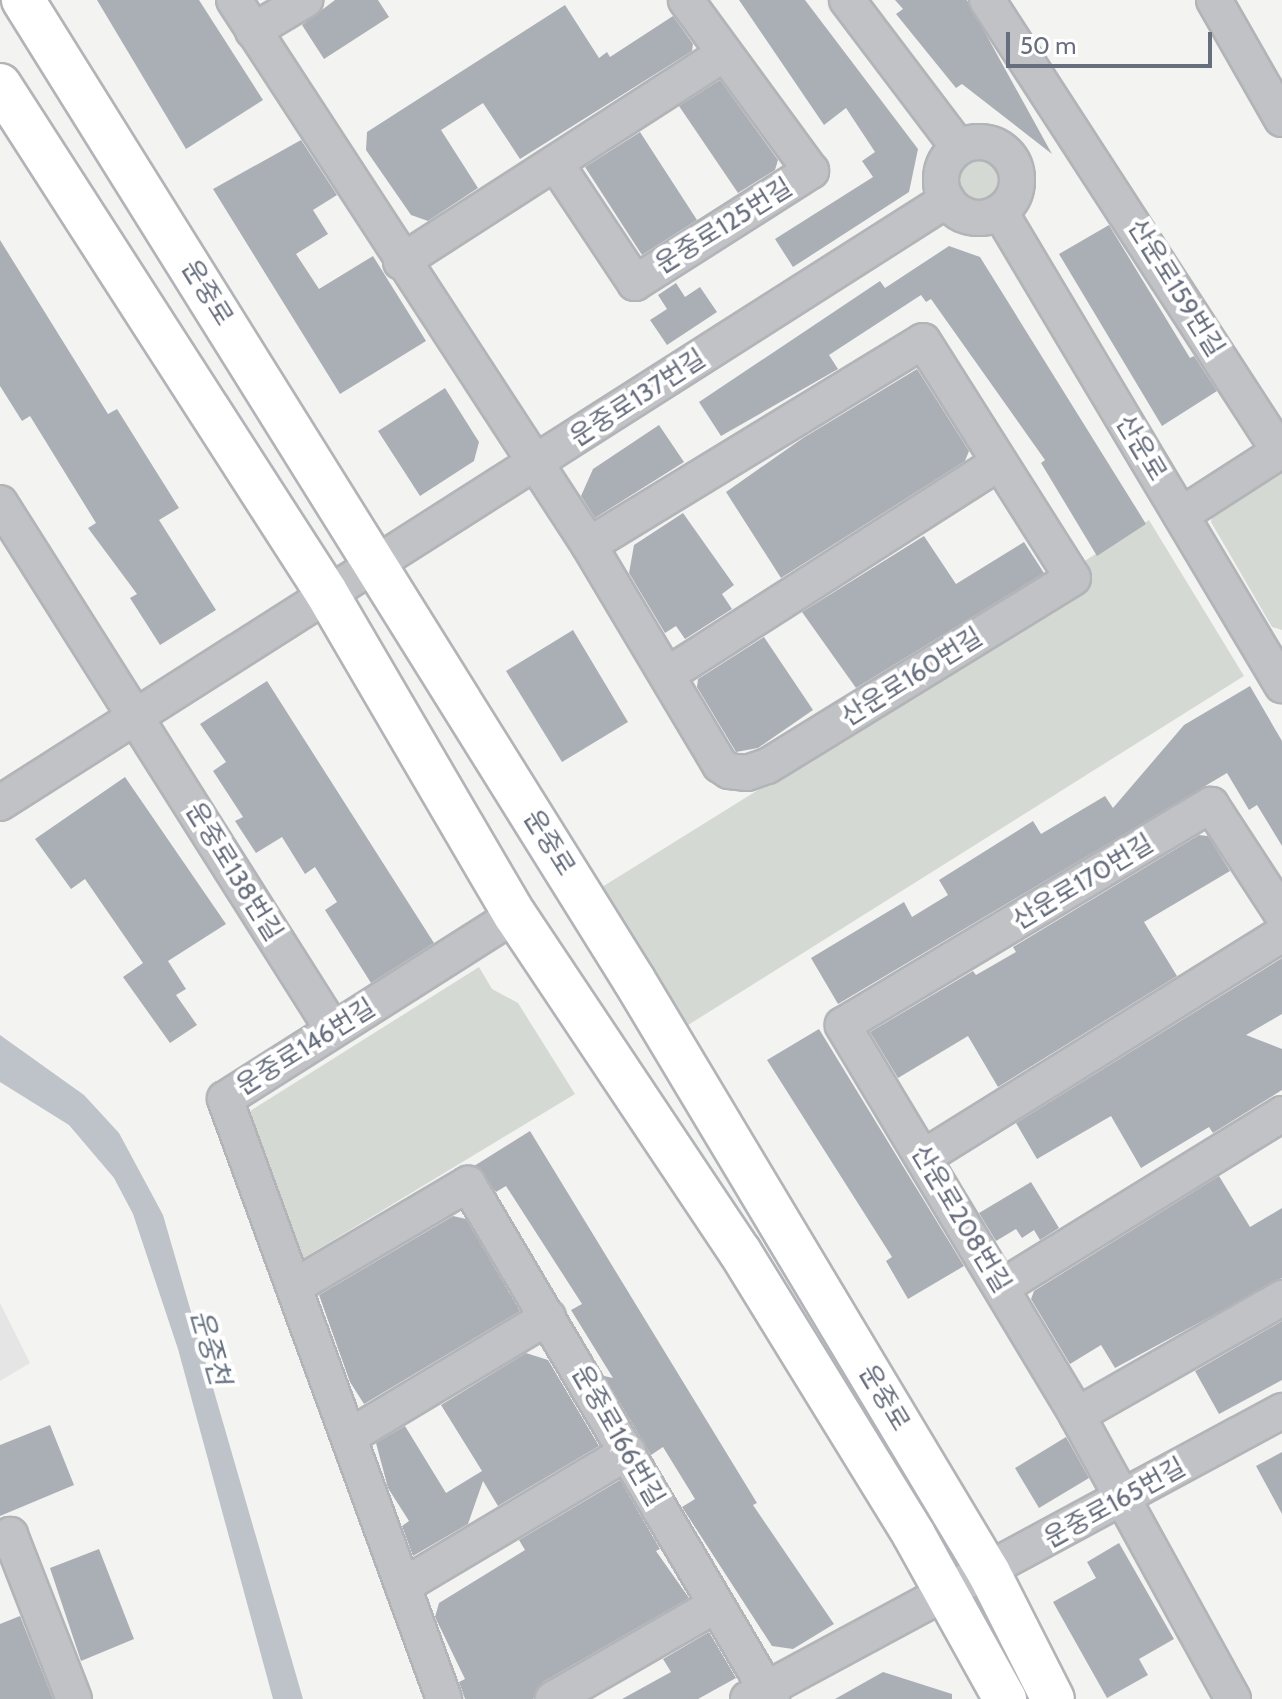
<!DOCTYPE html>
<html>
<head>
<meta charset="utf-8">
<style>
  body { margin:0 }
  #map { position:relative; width:1282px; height:1699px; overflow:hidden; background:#f3f4f1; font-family:Cabin,"Noto Sans KR",sans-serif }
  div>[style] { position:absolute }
  .built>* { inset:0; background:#e4e5e4 }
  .green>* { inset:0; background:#d4dad3 }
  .round { border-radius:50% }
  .water>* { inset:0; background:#bec2c9 }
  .building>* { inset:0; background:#aaaeb5 }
  .roads { filter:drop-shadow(2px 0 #b2b4b8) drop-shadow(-2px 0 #b2b4b8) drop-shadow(0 2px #b2b4b8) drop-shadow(0 -2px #b2b4b8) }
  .minor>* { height:34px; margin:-17px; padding:0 17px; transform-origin:17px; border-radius:17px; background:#c1c2c6 }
  .minor>.ring { margin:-17px; padding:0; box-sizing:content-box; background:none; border:34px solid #c1c2c6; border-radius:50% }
  .major>* { height:42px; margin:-21px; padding:0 21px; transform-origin:21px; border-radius:21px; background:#fff }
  span { translate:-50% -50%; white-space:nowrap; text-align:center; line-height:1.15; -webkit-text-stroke:8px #fff; paint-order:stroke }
  .street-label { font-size:26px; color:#676e7e }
  .water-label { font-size:28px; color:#687482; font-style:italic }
  .scale { position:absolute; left:1006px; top:32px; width:206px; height:36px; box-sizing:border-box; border:4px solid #676e7e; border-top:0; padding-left:10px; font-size:24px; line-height:28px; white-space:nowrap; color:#676e7e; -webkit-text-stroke:6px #fff; paint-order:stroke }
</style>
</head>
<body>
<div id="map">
  <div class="built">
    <div style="clip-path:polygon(0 1303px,30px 1363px,0 1381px)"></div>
  </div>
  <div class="green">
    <div class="round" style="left:954px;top:154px;width:50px;height:50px"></div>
    <div style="clip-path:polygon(1282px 455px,1282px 630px,1272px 627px,1211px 522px,1217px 496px)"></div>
    <div style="clip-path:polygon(1149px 520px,1244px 676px,677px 1032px,635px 962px,602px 887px,1075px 593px,1080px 564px)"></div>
    <div style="clip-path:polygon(479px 967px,492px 989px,518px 1003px,575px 1094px,302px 1259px,247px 1113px)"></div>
  </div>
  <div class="water">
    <div style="clip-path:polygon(0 1035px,84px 1095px,119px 1133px,163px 1215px,303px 1699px,273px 1699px,178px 1349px,133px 1214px,114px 1178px,69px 1125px,0 1082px)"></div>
  </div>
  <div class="building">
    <div style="clip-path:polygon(97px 0,199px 0,263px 100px,186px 149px)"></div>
    <div style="clip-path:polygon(335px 0,378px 0,389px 17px,324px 59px,302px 25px)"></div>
    <div style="clip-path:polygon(739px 0,805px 0,918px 149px,909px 192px,793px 267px,775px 239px,873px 177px,862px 161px,875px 152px,846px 108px,824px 125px)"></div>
    <div style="clip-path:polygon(895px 0,967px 0,1052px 154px,962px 84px,956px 88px,896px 14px,903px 9px)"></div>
    <div style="clip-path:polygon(565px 5px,599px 58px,607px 52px,610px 57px,673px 16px,693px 44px,692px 51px,520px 159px,483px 103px,441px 130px,478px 188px,428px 221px,411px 215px,366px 150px,367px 132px)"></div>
    <div style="clip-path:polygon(720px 80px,778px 160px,775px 170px,738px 193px,679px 106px)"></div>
    <div style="clip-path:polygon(640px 132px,697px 220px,642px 255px,585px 167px)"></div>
    <div style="clip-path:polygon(301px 140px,337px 195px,313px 210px,328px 234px,296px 254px,319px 289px,373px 256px,426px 341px,340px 394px,213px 189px)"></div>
    <div style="clip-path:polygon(1109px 225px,1190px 358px,1194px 356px,1217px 391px,1162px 426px,1059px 254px)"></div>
    <div style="clip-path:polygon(0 240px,108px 414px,117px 409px,179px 508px,159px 520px,216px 610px,160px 645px,130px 598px,137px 594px,88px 528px,96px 523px,30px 416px,22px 421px,0 386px)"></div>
    <div style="clip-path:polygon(949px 246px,980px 257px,1146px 524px,1097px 556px,1041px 463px,1045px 460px,931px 299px,926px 302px,921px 295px,829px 355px,838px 369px,721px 436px,699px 402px,880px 281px,885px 288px)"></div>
    <div style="clip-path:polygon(676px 283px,685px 297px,700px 287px,717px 312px,667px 345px,650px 320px,667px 309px,658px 295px)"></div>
    <div style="clip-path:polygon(917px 369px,969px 451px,965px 461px,781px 578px,726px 492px,803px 438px)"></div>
    <div style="clip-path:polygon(445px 388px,479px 442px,474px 461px,420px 496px,378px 431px)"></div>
    <div style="clip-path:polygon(659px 425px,684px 462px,595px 518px,581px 496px,593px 469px)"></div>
    <div style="clip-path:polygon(683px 513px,734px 585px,722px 594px,732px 609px,685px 639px,676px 626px,665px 633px,629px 573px,634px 545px)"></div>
    <div style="clip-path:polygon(924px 536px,956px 584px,1024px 542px,1044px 573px,856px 688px,802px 612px)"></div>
    <div style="clip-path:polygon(573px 630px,628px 722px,562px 762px,506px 671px)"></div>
    <div style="clip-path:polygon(764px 637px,813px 710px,758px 748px,736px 752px,697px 687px,698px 679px)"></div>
    <div style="clip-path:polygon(267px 681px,434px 943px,371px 983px,325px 910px,337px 902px,315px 867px,305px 874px,282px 837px,256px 853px,235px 821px,243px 817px,213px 771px,226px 762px,200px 724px)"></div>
    <div style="clip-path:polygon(1250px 686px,1282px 741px,1282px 846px,1257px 805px,1249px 810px,1227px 773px,838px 1004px,811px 958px,904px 902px,912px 917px,948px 895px,939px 880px,1033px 821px,1041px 834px,1105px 796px,1113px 808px,1184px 725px)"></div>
    <div style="clip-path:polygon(125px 777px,226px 924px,168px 961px,186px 989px,176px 995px,197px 1025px,170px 1043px,123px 977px,143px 963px,85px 879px,71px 889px,35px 839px)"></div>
    <div style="clip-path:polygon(1199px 835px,1208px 836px,1230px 871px,1144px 922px,1177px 976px,998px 1087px,968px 1036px,898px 1078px,870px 1032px,973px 971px,976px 975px,1016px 952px,1013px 947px)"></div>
    <div style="clip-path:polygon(1282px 958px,1282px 1014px,1246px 1035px,1282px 1049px,1282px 1090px,1213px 1133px,1209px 1127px,1141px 1168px,1111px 1116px,1037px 1159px,1016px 1123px)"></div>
    <div style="clip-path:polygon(819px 1029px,964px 1266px,908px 1299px,886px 1261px,892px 1257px,767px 1060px)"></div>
    <div style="clip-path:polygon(530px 1131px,757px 1503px,753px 1505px,834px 1624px,793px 1649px,772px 1646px,682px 1507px,695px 1499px,663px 1447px,651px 1455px,604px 1376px,613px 1378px,571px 1310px,582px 1304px,506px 1186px,496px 1192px,474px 1166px)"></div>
    <div style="clip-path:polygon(1219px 1176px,1250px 1227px,1282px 1208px,1282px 1278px,1115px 1368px,1101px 1345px,1070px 1364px,1031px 1299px,1034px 1291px)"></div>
    <div style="clip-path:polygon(1031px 1182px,1059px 1228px,1040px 1240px,1034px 1230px,1022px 1238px,1016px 1229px,996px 1241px,979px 1213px)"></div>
    <div style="clip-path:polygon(453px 1216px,466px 1219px,520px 1311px,364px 1404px,350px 1382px,319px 1295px)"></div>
    <div style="clip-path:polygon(1282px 1321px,1282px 1380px,1219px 1414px,1195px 1371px)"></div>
    <div style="clip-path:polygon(526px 1353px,548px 1360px,599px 1446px,498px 1506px,483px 1481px,468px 1524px,413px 1556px,402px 1526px,409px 1521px,388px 1488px,376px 1443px,405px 1426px,446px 1493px,482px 1471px,441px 1405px)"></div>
    <div style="clip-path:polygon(50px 1425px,74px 1485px,0 1516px,0 1445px)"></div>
    <div style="clip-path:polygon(1066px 1437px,1089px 1478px,1039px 1508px,1015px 1468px)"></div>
    <div style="clip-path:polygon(1282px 1452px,1282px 1514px,1256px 1466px)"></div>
    <div style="clip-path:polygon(620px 1480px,660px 1549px,656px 1551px,689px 1598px,543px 1682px,533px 1699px,465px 1699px,459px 1682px,465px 1679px,435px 1617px,439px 1603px,525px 1550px,519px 1540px)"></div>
    <div style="clip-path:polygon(1119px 1543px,1174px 1639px,1139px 1659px,1148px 1675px,1107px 1698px,1053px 1602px,1096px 1578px,1087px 1562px)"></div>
    <div style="clip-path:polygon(99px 1549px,134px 1639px,81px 1661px,50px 1568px)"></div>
    <div style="clip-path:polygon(20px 1616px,53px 1699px,0 1699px,0 1624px)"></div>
    <div style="clip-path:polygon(709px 1632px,736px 1678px,698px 1699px,622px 1699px,671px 1672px,663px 1659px)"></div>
    <div style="clip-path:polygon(883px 1672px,952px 1694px,952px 1699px,835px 1699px)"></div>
  </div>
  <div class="roads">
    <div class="minor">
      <div style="left:234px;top:0;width:650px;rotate:56.92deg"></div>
      <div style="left:847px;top:0;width:184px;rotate:52.9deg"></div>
      <div style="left:987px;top:0;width:539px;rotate:57.05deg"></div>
      <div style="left:1214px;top:0;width:137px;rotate:60.3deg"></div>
      <div style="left:253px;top:31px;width:61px;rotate:-30.8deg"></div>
      <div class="ring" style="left:941px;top:142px;width:42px;height:42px"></div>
      <div style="left:556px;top:164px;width:143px;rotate:56.4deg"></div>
      <div style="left:635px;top:283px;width:209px;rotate:-32.5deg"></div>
      <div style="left:811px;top:171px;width:212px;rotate:-126.2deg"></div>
      <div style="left:1000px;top:212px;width:551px;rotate:59.2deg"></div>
      <div style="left:401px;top:262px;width:384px;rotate:-32.8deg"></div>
      <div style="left:923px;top:341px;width:280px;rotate:57.7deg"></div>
      <div style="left:1073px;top:578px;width:359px;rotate:148.4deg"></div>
      <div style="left:767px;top:766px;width:21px;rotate:161deg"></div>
      <div style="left:747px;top:773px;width:18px;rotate:-174deg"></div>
      <div style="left:729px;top:771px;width:11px;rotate:-146deg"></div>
      <div style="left:720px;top:765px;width:256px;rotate:-120.8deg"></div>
      <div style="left:589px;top:545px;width:391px;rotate:-31.4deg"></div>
      <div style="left:0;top:503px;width:623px;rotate:57.71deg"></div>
      <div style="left:1181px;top:515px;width:120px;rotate:-32.8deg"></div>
      <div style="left:670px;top:673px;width:390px;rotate:-32.6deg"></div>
      <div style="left:0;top:803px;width:1123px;rotate:-32.49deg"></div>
      <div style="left:924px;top:1157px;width:422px;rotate:-31.9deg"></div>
      <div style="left:297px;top:1285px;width:199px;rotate:-30.6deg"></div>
      <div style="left:468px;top:1184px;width:598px;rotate:59.45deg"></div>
      <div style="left:1002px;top:1287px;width:329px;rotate:-31.7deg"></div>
      <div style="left:1077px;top:1415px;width:236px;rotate:-29.7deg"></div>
      <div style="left:350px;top:1436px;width:231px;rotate:-31deg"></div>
      <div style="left:0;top:1541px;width:12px;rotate:-31deg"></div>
      <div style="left:10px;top:1535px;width:176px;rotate:68.7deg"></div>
      <div style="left:403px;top:1586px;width:262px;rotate:-30.8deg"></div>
      <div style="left:444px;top:1699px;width:639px;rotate:-110.05deg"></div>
      <div style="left:225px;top:1099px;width:343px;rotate:-32.4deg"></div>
      <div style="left:553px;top:1699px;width:188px;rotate:-30deg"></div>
      <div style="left:748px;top:1699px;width:607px;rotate:-28.34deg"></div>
      <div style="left:1233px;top:1699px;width:324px;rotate:-118.8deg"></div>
      <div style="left:1077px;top:1415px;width:455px;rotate:-121deg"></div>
      <div style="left:843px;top:1025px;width:429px;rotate:-30.9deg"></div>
      <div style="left:1211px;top:805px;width:130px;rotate:56.9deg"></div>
    </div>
    <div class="major">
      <div style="left:23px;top:0;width:1155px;rotate:58.06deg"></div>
      <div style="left:634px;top:980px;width:691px;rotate:59.09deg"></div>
      <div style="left:989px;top:1573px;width:141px;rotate:63.1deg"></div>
      <div style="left:0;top:85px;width:603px;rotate:57.26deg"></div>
      <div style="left:326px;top:592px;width:374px;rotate:59.7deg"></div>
      <div style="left:515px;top:915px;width:405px;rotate:56.3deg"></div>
      <div style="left:740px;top:1252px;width:332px;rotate:58.4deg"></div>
      <div style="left:914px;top:1535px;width:188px;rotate:61deg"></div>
    </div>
  </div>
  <div class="street-label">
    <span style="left:724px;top:226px;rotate:-32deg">운중로125번길</span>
    <span style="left:1176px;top:288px;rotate:58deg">산운로159번길</span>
    <span style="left:207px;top:293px;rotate:58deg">운중로</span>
    <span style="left:638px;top:398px;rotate:-33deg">운중로137번길</span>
    <span style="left:1141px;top:448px;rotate:59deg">산운로</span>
    <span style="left:912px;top:677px;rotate:-32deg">산운로160번길</span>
    <span style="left:549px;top:843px;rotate:58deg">운중로</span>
    <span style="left:234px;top:872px;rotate:58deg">운중로138번길</span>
    <span style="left:1083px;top:882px;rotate:-31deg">산운로170번길</span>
    <span style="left:306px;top:1047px;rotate:-32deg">운중로146번길</span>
    <span style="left:961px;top:1219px;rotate:59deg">산운로208번길</span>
    <span style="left:884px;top:1398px;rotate:59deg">운중로</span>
    <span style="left:618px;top:1436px;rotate:60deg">운중로166번길</span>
    <span style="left:1115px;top:1503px;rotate:-29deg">운중로165번길</span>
  </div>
  <div class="water-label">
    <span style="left:211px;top:1347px;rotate:74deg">운중천</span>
  </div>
  <div class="scale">50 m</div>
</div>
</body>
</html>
